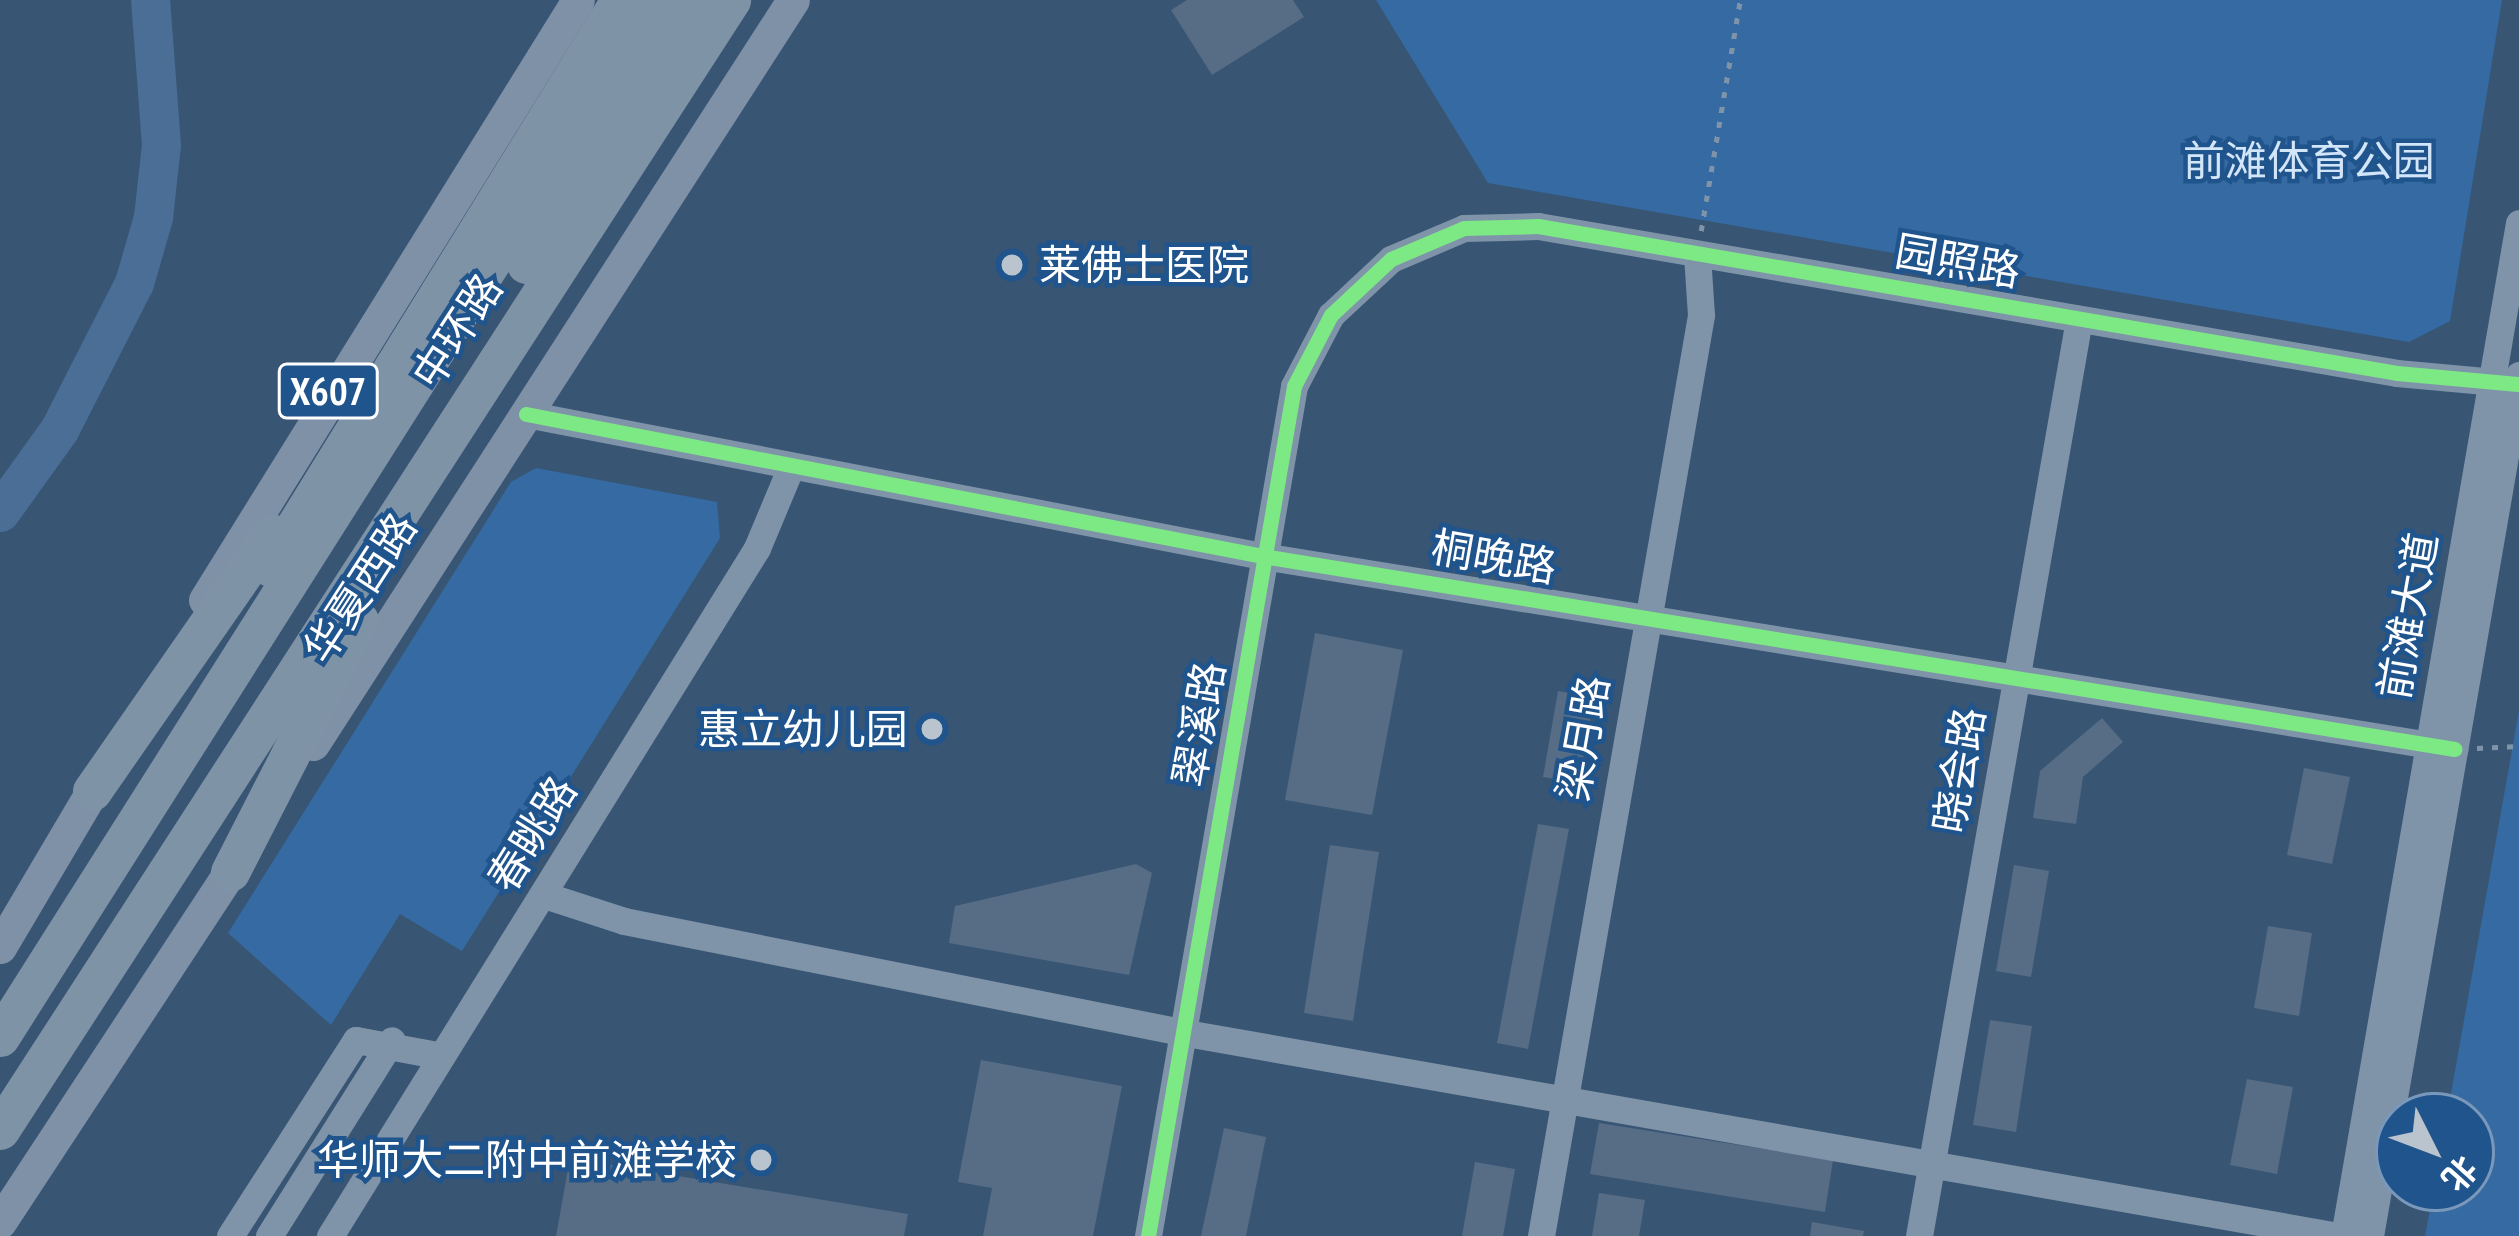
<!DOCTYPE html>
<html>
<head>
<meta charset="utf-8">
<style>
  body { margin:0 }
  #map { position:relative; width:2519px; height:1236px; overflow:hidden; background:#385574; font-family:"PT Sans Narrow","Noto Sans SC",sans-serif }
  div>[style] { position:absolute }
  .green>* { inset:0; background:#356ba2 }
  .river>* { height:39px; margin:-19.5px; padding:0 19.5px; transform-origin:19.5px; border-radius:19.5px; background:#4a6e95 }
  .building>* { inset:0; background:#566d85 }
  .path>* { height:4.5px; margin-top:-2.25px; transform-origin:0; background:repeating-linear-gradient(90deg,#7f94a8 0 6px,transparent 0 15px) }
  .minor>* { height:27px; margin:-13.5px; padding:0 13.5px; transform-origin:13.5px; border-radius:13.5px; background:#7f94a8 }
  .major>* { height:33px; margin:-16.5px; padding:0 16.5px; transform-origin:16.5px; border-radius:16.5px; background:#7f91a7 }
  .highway>* { height:39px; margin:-19.5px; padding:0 19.5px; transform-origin:19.5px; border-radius:19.5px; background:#7f93a7 }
  .cycleway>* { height:15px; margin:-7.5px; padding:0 7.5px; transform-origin:7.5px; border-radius:7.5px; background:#7ce984 }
  .dots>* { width:33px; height:33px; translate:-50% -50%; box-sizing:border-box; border:6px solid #20548c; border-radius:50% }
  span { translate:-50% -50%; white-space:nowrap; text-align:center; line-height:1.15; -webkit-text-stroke:9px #20548c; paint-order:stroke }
  .shield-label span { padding:3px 9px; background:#20548c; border:3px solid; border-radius:9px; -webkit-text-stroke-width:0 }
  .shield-label { font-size:39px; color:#fff; font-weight:700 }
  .park-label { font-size:42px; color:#d3e6f9 }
  .street-label { font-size:42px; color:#fff }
  .poi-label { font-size:42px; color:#fff }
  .left { translate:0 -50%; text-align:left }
  .right { translate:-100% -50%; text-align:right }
  .north { position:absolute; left:2375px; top:1092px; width:120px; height:120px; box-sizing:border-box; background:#20548c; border:3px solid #7998ba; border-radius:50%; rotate:132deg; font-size:33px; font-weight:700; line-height:48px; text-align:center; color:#fff }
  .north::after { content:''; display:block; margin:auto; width:42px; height:54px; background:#b9c4ce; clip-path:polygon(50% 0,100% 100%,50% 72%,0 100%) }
</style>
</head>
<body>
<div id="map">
  <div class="green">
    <div style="clip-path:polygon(1376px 0,2502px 0,2450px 321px,2409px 342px,1488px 183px)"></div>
    <div style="clip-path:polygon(536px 468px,717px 502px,720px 538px,462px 951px,400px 914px,331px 1025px,228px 933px,511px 482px)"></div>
    <div style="clip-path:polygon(2519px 711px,2519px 1236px,2425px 1236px,2434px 1188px,2471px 1188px,2471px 1116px,2447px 1116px)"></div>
  </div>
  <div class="river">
    <div style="left:0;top:512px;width:101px;rotate:-54.3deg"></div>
    <div style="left:59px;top:430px;width:165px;rotate:-63deg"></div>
    <div style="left:134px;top:283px;width:69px;rotate:-73.9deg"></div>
    <div style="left:153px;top:217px;width:72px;rotate:-83.7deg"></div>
    <div style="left:161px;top:145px;width:145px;rotate:-94.3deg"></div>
  </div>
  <div class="building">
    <div style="clip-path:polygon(1187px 0,1293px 0,1304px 17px,1212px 75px,1171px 10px)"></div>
    <div style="clip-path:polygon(1315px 633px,1403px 650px,1372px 815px,1285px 800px)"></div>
    <div style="clip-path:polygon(1558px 691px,1594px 697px,1579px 783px,1543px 777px)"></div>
    <div style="clip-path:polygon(2102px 718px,2123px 742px,2083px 777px,2076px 824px,2033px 818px,2040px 771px)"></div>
    <div style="clip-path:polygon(2304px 768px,2350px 777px,2332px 864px,2287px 855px)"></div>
    <div style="clip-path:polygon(1538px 824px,1569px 829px,1528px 1049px,1497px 1043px)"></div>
    <div style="clip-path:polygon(1330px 845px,1379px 852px,1353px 1021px,1304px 1013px)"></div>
    <div style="clip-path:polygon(1136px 864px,1152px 873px,1129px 975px,949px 943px,955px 906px)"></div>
    <div style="clip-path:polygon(2014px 865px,2049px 871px,2031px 977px,1996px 971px)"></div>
    <div style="clip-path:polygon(2268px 926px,2312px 933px,2299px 1016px,2254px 1008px)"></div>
    <div style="clip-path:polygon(1990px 1020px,2032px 1026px,2016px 1132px,1973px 1125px)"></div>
    <div style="clip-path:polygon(981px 1060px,1122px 1086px,1093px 1236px,983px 1236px,992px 1188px,958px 1182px)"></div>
    <div style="clip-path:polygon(2247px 1079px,2293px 1087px,2277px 1174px,2230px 1165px)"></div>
    <div style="clip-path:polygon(1599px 1123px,1833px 1160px,1825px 1212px,1590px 1174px)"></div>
    <div style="clip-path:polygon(1224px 1128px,1266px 1137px,1246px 1236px,1201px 1236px)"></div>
    <div style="clip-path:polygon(570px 1158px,908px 1214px,904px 1236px,556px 1236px)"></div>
    <div style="clip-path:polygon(1475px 1162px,1515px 1169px,1503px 1236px,1462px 1236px)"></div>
    <div style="clip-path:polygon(1599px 1193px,1645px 1200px,1639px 1236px,1592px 1236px)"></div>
    <div style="clip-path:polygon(1812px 1222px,1864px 1231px,1863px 1236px,1810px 1236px)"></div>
  </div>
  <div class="path">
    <div style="left:1701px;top:231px;width:234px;rotate:-80.4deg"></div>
    <div style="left:2477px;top:748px;width:42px;rotate:-2.7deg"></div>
  </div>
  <div class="minor">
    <div style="left:526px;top:414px;width:751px;rotate:10.91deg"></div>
    <div style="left:1263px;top:556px;width:1207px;rotate:9.2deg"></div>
    <div style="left:544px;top:895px;width:84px;rotate:18deg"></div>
    <div style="left:624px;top:921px;width:573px;rotate:11.27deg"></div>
    <div style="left:1186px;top:1033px;width:1170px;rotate:9.99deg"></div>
    <div style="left:230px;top:1236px;width:233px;rotate:-57.3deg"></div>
    <div style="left:356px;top:1040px;width:87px;rotate:10.5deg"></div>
    <div style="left:269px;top:1236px;width:231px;rotate:-57.9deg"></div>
    <div style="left:330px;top:1236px;width:810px;rotate:-58.17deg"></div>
    <div style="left:757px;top:548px;width:86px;rotate:-67.3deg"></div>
    <div style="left:1148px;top:1236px;width:862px;rotate:-80.25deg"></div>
    <div style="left:1294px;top:386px;width:80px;rotate:-62.5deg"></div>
    <div style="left:1331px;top:315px;width:82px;rotate:-43deg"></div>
    <div style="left:1391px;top:259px;width:79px;rotate:-23deg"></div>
    <div style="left:1464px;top:228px;width:74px;rotate:-1.5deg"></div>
    <div style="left:1538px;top:226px;width:871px;rotate:9.71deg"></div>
    <div style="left:2397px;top:373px;width:121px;rotate:5.2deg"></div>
    <div style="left:1541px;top:1236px;width:935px;rotate:-80.14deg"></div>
    <div style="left:1701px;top:315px;width:61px;rotate:-93.8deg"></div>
    <div style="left:1919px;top:1236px;width:931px;rotate:-80.1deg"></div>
    <div style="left:2344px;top:1236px;width:1028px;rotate:-80.2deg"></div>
    <div style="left:2370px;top:1236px;width:874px;rotate:-80.18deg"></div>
  </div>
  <div class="major">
    <div style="left:205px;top:600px;width:706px;rotate:-58.13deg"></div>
    <div style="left:313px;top:744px;width:885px;rotate:-57.17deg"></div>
    <div style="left:0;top:947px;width:208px;rotate:-59.4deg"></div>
    <div style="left:0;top:1222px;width:443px;rotate:-56.7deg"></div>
  </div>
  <div class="highway">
    <div style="left:526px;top:264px;width:311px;rotate:-58.2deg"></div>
    <div style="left:270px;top:567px;width:666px;rotate:-58.31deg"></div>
    <div style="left:92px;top:791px;width:314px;rotate:-55.2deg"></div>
    <div style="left:230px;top:872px;width:283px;rotate:-62.9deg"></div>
    <div style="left:0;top:1037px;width:1228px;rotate:-57.64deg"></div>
    <div style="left:0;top:1130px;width:1346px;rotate:-57.1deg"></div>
  </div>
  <div class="cycleway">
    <div style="left:526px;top:414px;width:751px;rotate:10.91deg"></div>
    <div style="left:1263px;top:556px;width:1207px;rotate:9.2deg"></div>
    <div style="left:1148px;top:1236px;width:862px;rotate:-80.25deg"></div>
    <div style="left:1294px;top:386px;width:80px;rotate:-62.5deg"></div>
    <div style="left:1331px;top:315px;width:82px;rotate:-43deg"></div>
    <div style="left:1391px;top:259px;width:79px;rotate:-23deg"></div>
    <div style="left:1464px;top:228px;width:74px;rotate:-1.5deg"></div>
    <div style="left:1538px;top:226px;width:871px;rotate:9.71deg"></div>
    <div style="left:2397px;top:373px;width:121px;rotate:5.2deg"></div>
  </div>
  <div class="dots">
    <div style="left:1012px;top:265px;background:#b9c4ce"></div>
    <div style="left:932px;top:729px;background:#b9c4ce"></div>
    <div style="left:761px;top:1160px;background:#b9c4ce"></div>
  </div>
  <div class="shield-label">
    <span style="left:328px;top:391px">X607</span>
  </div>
  <div class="park-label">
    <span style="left:2309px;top:161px">前滩体育公园</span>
  </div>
  <div class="street-label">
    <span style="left:1958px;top:261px;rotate:10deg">园照路</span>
    <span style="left:457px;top:331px;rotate:-57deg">中环路</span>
    <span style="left:1494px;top:557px;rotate:10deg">桐晚路</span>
    <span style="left:360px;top:588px;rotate:-57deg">华夏西路</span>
    <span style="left:2408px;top:616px;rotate:-80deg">前滩大道</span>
    <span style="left:1199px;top:724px;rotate:-80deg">翠溪路</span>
    <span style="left:1583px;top:738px;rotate:-80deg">梁月路</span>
    <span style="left:1959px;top:770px;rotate:-80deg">晓会路</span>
    <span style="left:532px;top:834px;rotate:-58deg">春眺路</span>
  </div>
  <div class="poi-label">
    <span class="left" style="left:1039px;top:265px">莱佛士医院</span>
    <span class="right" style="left:908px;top:729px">惠立幼儿园</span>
    <span class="right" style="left:737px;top:1160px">华师大二附中前滩学校</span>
  </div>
  <div class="north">北</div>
</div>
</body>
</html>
